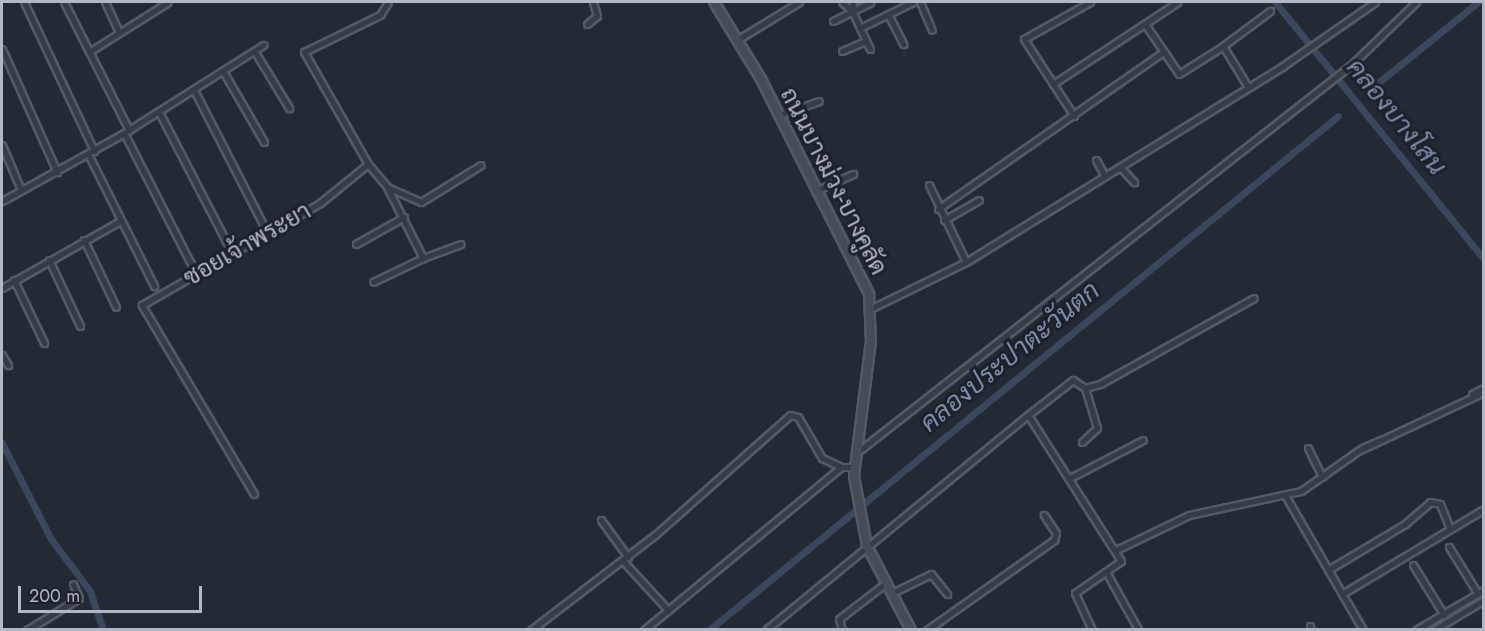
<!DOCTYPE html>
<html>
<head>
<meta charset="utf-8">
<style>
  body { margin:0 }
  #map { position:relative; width:1485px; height:631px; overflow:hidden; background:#232a35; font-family:Jost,Sarabun,sans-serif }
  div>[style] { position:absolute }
  .canal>* { height:7px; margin:-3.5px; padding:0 3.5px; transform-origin:3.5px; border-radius:3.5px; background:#3a475d }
  .roads { filter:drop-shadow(2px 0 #545a64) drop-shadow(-2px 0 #545a64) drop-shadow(0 2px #545a64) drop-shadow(0 -2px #545a64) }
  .street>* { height:5px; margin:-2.5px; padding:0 2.5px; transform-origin:2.5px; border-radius:2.5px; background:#363c46 }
  .secondary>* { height:8px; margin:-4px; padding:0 4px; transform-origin:4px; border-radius:4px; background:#454b59 }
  span { translate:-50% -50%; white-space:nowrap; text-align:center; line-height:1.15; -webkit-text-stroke:6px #1c212b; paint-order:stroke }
  .street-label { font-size:24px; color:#b1b7c3 }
  .water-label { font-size:26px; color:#7c8ca8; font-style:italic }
  .frame { position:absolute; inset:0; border:3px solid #b1b7c3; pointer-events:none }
  .scale { position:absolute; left:18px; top:586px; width:184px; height:27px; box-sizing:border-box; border:3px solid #b1b7c3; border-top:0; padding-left:8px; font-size:18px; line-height:21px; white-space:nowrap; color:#b1b7c3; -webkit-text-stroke:4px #1c212b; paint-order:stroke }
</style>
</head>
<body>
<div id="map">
  <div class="canal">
    <div style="left:1275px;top:2px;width:331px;rotate:50.9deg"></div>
    <div style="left:1379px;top:82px;width:127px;rotate:-38.9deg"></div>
    <div style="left:2px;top:443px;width:108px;rotate:63deg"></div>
    <div style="left:51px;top:539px;width:65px;rotate:53.1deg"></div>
    <div style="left:90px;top:591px;width:41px;rotate:71.6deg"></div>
    <div style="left:709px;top:630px;width:812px;rotate:-39.25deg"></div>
  </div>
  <div class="roads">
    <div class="street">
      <div style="left:24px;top:2px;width:165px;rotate:64.8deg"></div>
      <div style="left:64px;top:2px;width:144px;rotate:63.1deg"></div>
      <div style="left:105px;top:2px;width:31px;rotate:65deg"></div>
      <div style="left:842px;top:2px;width:13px;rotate:42deg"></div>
      <div style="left:852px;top:11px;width:9px;rotate:-84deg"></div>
      <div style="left:920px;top:2px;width:30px;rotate:67deg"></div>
      <div style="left:852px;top:11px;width:42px;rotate:64.7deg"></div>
      <div style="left:888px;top:14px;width:34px;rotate:63deg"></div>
      <div style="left:833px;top:21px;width:42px;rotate:-26.6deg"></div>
      <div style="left:587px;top:24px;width:13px;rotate:-39deg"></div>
      <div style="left:597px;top:16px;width:15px;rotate:-106deg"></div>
      <div style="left:1145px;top:24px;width:60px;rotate:55.8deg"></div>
      <div style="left:1179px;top:74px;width:52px;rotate:-32.5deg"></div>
      <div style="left:860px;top:28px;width:59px;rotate:-26.1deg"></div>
      <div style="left:737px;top:40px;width:73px;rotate:-31.5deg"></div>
      <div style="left:2px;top:49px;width:135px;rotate:65.9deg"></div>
      <div style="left:842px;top:51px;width:26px;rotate:-23deg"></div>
      <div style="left:89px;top:52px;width:93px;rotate:-32.3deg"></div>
      <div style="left:255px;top:52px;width:66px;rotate:58.7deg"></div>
      <div style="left:223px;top:71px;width:82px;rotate:60deg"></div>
      <div style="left:1053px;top:84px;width:149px;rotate:-33.3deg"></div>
      <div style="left:1248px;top:87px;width:48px;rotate:-121.4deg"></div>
      <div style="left:1223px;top:46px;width:59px;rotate:-36.7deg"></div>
      <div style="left:194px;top:90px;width:151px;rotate:62.8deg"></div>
      <div style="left:159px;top:112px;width:148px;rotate:62.6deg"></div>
      <div style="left:779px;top:115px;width:42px;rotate:-19.3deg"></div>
      <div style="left:1074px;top:116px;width:92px;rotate:-123deg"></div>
      <div style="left:1024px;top:39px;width:76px;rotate:-29.3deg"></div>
      <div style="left:124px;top:133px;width:147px;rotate:62.9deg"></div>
      <div style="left:2px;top:145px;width:49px;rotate:67.1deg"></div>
      <div style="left:88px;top:154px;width:148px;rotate:63.4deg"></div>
      <div style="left:1096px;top:160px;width:18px;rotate:61deg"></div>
      <div style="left:368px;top:164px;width:30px;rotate:50deg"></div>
      <div style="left:387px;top:187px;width:80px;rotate:63.1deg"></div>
      <div style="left:423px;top:258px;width:55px;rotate:154.4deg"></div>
      <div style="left:1120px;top:167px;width:21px;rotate:47deg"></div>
      <div style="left:929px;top:185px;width:85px;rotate:64.3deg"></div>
      <div style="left:387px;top:187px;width:37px;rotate:24deg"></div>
      <div style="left:421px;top:202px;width:70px;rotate:-31.7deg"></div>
      <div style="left:815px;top:191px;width:42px;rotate:-24.1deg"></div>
      <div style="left:2px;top:201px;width:140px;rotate:-29.1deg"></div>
      <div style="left:124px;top:133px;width:165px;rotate:-32.3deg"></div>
      <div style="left:938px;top:209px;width:274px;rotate:-34.9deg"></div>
      <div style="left:944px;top:220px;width:40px;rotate:-29.7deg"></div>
      <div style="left:84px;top:240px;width:74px;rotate:64.5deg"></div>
      <div style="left:356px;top:244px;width:55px;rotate:-29.4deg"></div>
      <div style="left:423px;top:258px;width:40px;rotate:-20.2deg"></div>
      <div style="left:49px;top:260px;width:73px;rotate:64.8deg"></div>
      <div style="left:14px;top:280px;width:70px;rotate:64.5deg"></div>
      <div style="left:2px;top:288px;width:136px;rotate:-29.6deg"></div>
      <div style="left:870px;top:309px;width:107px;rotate:-26.1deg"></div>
      <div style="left:966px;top:262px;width:373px;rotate:-31.7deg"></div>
      <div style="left:1283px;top:66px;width:112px;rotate:-34.8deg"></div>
      <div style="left:2px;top:355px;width:12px;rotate:59deg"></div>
      <div style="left:1472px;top:394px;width:13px;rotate:-27deg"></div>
      <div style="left:1028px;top:415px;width:57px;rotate:-37.9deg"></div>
      <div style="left:1073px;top:380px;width:14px;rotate:34deg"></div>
      <div style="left:1085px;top:388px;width:16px;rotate:-15deg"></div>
      <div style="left:1100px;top:384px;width:176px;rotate:-29.2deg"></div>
      <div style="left:1082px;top:442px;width:21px;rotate:-43deg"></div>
      <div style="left:1097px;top:428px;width:42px;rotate:-106.7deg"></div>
      <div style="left:1308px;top:448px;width:32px;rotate:64deg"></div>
      <div style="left:1362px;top:448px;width:21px;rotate:-23deg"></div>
      <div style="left:855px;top:454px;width:630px;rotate:-38.11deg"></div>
      <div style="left:1351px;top:65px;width:91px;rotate:-44.1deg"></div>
      <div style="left:1070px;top:478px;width:82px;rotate:-27.5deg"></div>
      <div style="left:254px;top:494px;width:220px;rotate:-120.7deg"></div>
      <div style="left:142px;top:305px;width:205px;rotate:-29.8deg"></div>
      <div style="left:320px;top:203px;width:62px;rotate:-39.1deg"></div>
      <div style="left:368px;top:164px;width:129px;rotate:-119.7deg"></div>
      <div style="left:304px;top:52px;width:85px;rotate:-26deg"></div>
      <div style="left:380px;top:15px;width:15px;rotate:-58deg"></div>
      <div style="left:1286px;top:497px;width:154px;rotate:59.9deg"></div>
      <div style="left:601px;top:520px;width:46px;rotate:53.9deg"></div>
      <div style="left:1449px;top:547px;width:55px;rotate:58.3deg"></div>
      <div style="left:1116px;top:550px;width:81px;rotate:-25.6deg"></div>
      <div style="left:1189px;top:515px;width:115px;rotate:-12.1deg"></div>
      <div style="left:1301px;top:491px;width:70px;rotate:-35.1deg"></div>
      <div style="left:1358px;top:451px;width:139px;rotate:-25.1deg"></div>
      <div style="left:623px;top:561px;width:67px;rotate:47.4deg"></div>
      <div style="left:1413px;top:565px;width:59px;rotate:58.2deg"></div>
      <div style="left:1328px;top:570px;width:90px;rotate:-30.9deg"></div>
      <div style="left:1405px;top:524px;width:33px;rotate:-41deg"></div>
      <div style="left:1430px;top:502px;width:10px;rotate:11deg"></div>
      <div style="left:1440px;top:504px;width:27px;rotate:68deg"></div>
      <div style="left:1106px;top:572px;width:65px;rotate:60.7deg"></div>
      <div style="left:892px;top:593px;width:43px;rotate:-26deg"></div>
      <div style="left:931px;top:574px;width:26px;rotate:51deg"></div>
      <div style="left:1342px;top:594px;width:165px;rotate:-30.9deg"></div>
      <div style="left:1310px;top:626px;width:4px;rotate:76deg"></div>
      <div style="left:27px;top:630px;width:61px;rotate:-31.6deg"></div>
      <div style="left:79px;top:598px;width:15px;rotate:-113deg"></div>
      <div style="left:531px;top:630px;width:156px;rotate:-37.5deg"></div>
      <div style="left:655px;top:535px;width:181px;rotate:-41.6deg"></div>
      <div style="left:790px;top:415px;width:8px;rotate:14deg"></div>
      <div style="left:798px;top:417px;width:48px;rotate:59.7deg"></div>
      <div style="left:822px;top:458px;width:21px;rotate:25deg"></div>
      <div style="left:644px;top:630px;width:256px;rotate:-39.6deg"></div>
      <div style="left:841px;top:467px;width:13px"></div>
      <div style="left:766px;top:630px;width:339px;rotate:-39.4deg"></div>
      <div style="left:1028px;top:415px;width:173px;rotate:57.5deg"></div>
      <div style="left:1121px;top:561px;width:56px;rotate:145.2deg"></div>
      <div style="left:1075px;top:593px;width:41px;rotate:65.3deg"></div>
      <div style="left:842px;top:630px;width:11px;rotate:-105deg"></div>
      <div style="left:839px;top:619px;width:59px;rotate:-37.5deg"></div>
      <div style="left:927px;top:630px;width:156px;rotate:-35.3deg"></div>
      <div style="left:1054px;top:540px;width:7px;rotate:-74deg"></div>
      <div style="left:1056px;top:533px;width:22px;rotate:-124deg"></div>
      <div style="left:1416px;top:630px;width:79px;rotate:-30.5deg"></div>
      <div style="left:1434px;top:630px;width:58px;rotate:-31deg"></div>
    </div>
    <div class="secondary">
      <div style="left:714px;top:2px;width:90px;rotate:58.6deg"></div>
      <div style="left:761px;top:79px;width:241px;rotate:63.3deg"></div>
      <div style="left:869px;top:294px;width:47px;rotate:87.6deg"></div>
      <div style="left:871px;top:341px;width:136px;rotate:97.2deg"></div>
      <div style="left:854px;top:476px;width:71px;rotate:79.5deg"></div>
      <div style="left:867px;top:546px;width:95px;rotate:62.4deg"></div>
    </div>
  </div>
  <div class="street-label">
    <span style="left:834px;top:181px;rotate:63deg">ถนนบางม่วง-บางคูลัด</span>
    <span style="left:247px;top:244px;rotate:-30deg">ซอยเจ้าพระยา</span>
  </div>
  <div class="water-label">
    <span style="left:1396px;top:117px;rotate:51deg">คลองบางโสน</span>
    <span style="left:1010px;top:357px;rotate:-39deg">คลองประปาตะวันตก</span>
  </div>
  <div class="frame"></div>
  <div class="scale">200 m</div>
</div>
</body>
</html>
